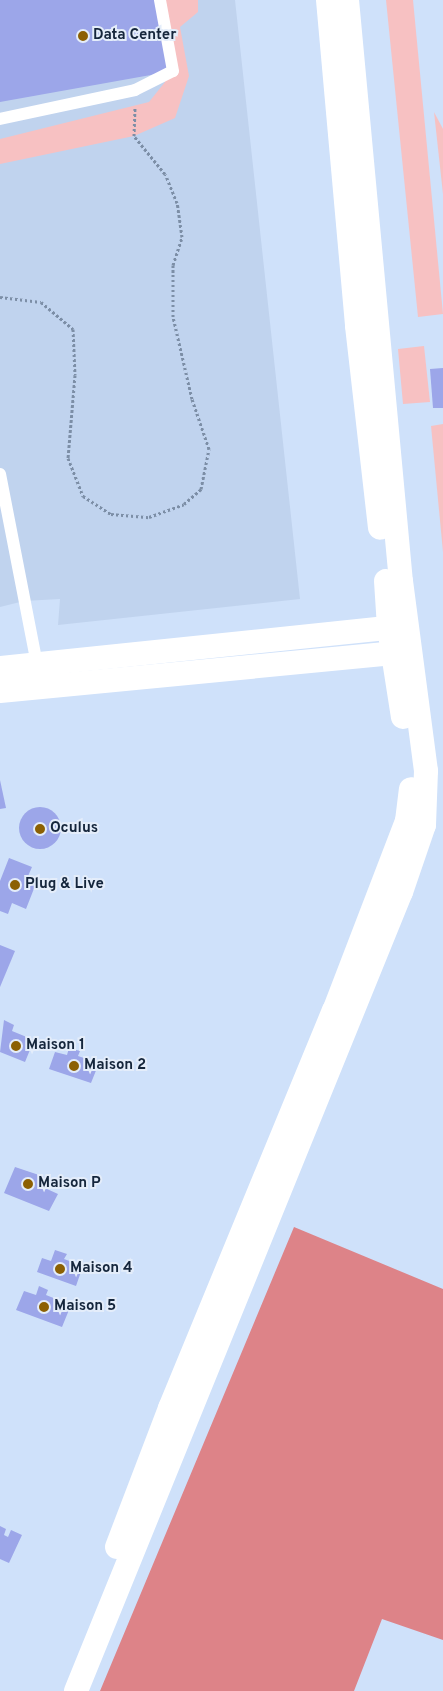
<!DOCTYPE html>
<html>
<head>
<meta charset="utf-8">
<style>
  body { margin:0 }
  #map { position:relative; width:443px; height:1691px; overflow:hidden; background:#cfe1fa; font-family:Overpass,sans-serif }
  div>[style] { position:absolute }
  .built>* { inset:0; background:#c0d3ee }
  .green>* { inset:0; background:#f7c1c2 }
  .forest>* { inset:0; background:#dd8388 }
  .building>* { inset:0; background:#9ca6e9 }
  .round { border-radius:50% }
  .path>* { height:3px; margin-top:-1.5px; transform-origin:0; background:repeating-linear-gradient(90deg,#7c8ea6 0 2.5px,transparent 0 5px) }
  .lane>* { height:12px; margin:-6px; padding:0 6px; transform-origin:6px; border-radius:6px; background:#fff }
  .street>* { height:24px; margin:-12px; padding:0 12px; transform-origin:12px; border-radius:12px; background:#fff }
  .dots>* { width:14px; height:14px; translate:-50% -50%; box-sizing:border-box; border:2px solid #e4edfa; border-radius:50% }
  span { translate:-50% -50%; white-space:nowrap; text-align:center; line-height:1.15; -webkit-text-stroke:4px #e4edfa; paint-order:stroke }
  .poi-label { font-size:15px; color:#15263c; font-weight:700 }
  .left { translate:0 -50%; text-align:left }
</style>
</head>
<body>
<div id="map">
  <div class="built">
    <div style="clip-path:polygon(0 0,235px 0,300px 599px,58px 625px,60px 599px,24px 601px,0 607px)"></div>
  </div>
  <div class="green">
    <div style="clip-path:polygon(159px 0,198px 0,198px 12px,180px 27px,189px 76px,175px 118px,134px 136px,0 164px,0 139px,149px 102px,165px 82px,166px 35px)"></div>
    <div style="clip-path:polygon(386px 0,413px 0,443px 314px,418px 317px)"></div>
    <div style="clip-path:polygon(434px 112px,443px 129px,443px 194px)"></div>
    <div style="clip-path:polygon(424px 346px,430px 402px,403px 404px,398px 349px)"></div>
    <div style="clip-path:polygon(443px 424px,443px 552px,431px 426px)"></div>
  </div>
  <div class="forest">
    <div style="clip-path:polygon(294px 1227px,443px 1289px,443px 1640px,382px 1619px,354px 1691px,100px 1691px)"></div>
  </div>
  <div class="building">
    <div style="clip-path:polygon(0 0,159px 0,173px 71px,0 102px)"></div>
    <div style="clip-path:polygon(443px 368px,443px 408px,433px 408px,430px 369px)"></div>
    <div style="clip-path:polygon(0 780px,6px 808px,0 809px)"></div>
    <div class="round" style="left:19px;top:807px;width:42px;height:42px"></div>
    <div style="clip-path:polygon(9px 858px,32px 867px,25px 883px,35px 886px,26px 909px,12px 903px,8px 914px,0 911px,0 881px)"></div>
    <div style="clip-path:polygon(0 945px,15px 951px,0 987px)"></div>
    <div style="clip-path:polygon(4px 1020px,14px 1025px,12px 1031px,34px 1040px,25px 1062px,0 1052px)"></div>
    <div style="clip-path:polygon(69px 1048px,80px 1051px,78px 1056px,99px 1063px,91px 1083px,49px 1069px,55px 1052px,67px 1055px)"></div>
    <div style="clip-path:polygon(15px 1167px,51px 1179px,47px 1189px,58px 1194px,49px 1211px,4px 1193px)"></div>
    <div style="clip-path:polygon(55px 1250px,67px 1254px,64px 1259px,83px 1266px,76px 1286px,37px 1272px,42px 1258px,51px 1261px)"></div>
    <div style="clip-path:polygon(39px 1286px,48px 1290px,46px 1295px,71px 1305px,62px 1327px,16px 1310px,24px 1291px,36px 1295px)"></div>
    <div style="clip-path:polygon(0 1526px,6px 1529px,4px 1535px,8px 1537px,11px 1530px,22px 1535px,9px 1563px,0 1559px)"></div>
  </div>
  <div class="path">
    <div style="left:0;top:297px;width:41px;rotate:7deg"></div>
    <div style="left:41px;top:302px;width:42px;rotate:40.2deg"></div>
    <div style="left:73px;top:329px;width:46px;rotate:87.5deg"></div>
    <div style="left:75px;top:375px;width:83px;rotate:94.8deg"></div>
    <div style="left:68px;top:458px;width:41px;rotate:68.5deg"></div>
    <div style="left:83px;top:496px;width:33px;rotate:33deg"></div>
    <div style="left:111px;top:514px;width:38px;rotate:5deg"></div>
    <div style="left:149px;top:517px;width:37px;rotate:-20deg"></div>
    <div style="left:184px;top:504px;width:23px;rotate:-41deg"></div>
    <div style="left:201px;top:489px;width:41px;rotate:-78.7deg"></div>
    <div style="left:209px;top:449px;width:53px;rotate:-108.8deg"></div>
    <div style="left:192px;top:399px;width:84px;rotate:-103deg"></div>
    <div style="left:173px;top:317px;width:52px;rotate:-90deg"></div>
    <div style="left:173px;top:265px;width:29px;rotate:-72deg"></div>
    <div style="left:182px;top:237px;width:34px;rotate:-98deg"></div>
    <div style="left:177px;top:203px;width:31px;rotate:-112deg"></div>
    <div style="left:165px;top:174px;width:49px;rotate:-129.2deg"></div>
    <div style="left:134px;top:136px;width:28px;rotate:-88deg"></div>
  </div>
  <div class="lane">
    <div style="left:0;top:119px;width:138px;rotate:-12.1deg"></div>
    <div style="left:135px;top:90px;width:42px;rotate:-26.6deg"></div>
    <div style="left:173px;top:71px;width:72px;rotate:-100.4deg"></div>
    <div style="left:0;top:474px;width:194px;rotate:79deg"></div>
  </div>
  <div class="street">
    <div style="left:328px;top:0;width:327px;rotate:84.9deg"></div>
    <div style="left:357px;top:326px;width:203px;rotate:83.5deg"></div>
    <div style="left:386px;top:581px;width:47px;rotate:86.3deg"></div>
    <div style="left:389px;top:628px;width:90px;rotate:81.1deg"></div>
    <div style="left:0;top:668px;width:391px;rotate:-5.9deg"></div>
    <div style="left:0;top:691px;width:395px;rotate:-5.5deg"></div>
    <div style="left:117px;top:1547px;width:149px;rotate:-69.1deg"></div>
    <div style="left:170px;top:1408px;width:430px;rotate:-67.6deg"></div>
    <div style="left:334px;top:1011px;width:204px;rotate:-69deg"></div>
    <div style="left:407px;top:821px;width:32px;rotate:-83deg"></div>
    <div style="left:76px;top:1691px;width:863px;rotate:-67.87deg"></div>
    <div style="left:401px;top:892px;width:71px;rotate:-71.1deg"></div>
    <div style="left:424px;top:825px;width:54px;rotate:-87.9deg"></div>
    <div style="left:426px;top:771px;width:191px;rotate:-97.5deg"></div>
    <div style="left:401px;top:582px;width:584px;rotate:-95.3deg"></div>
  </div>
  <div class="dots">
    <div style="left:83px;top:36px;background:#8c6004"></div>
    <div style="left:40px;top:829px;background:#8c6004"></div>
    <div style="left:15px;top:885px;background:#8c6004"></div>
    <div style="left:16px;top:1046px;background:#8c6004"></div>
    <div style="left:74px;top:1066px;background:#8c6004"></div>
    <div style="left:28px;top:1184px;background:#8c6004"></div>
    <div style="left:60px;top:1269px;background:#8c6004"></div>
    <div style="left:44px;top:1307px;background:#8c6004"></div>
  </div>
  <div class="poi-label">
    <span class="left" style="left:93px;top:36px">Data Center</span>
    <span class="left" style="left:50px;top:829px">Oculus</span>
    <span class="left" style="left:25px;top:885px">Plug &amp; Live</span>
    <span class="left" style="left:26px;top:1046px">Maison 1</span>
    <span class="left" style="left:84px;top:1066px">Maison 2</span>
    <span class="left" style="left:38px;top:1184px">Maison P</span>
    <span class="left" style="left:70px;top:1269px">Maison 4</span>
    <span class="left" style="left:54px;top:1307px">Maison 5</span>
  </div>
</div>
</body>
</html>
